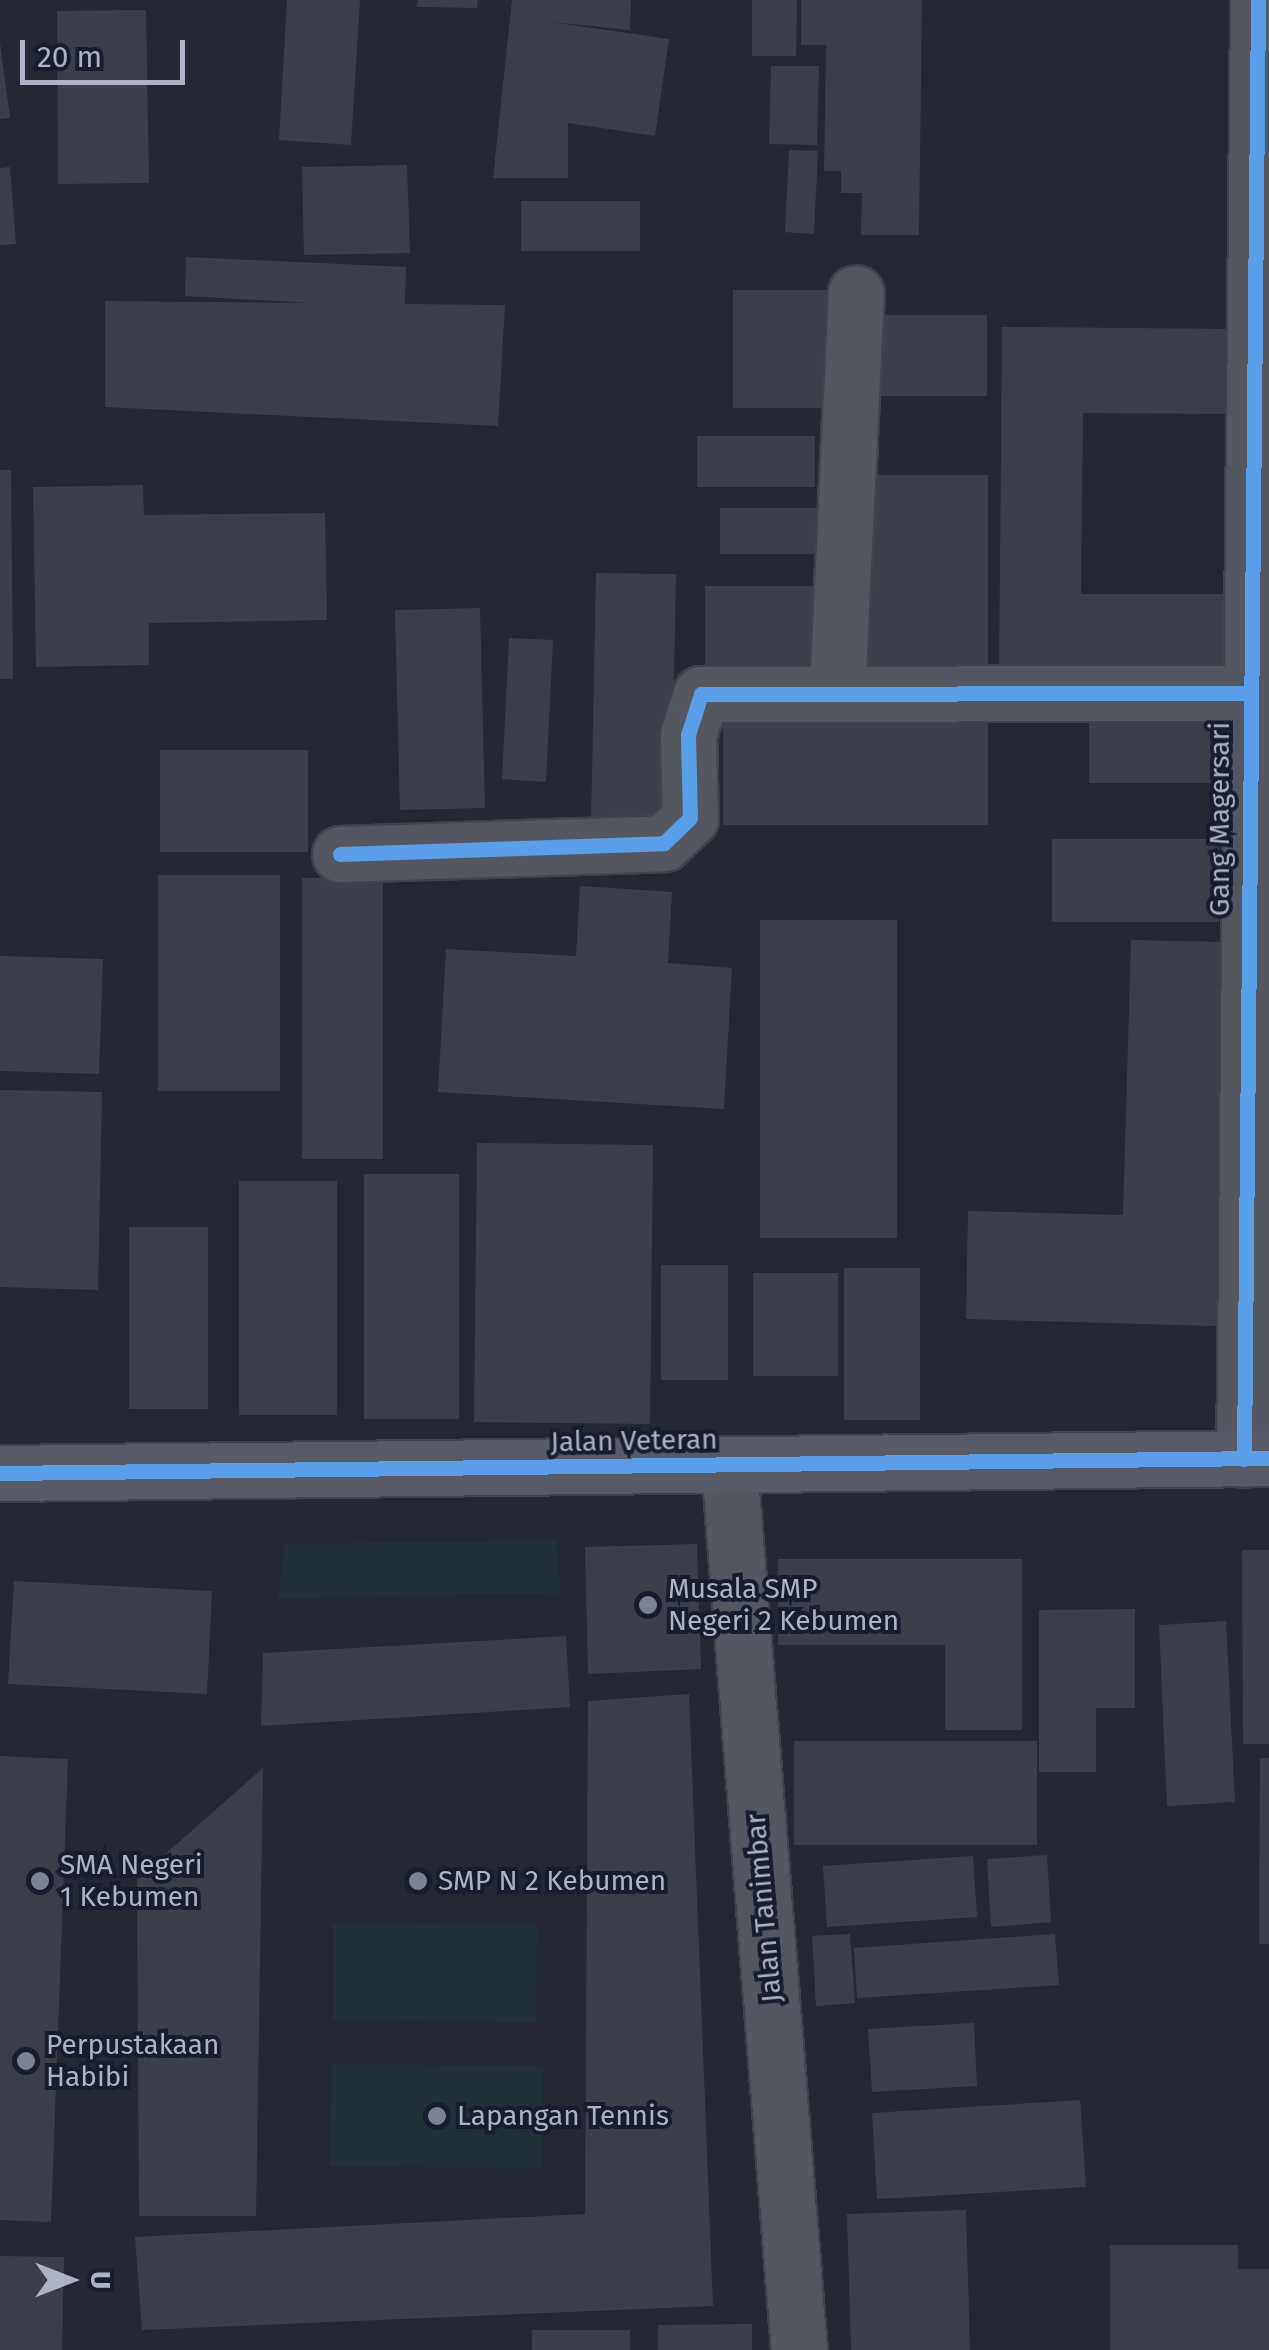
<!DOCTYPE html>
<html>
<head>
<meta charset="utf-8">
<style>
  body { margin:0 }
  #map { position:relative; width:1269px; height:2350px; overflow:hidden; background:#252832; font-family:"Fira Sans",sans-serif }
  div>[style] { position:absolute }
  .green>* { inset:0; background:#223138 }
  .building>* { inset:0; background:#3c3f49 }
  .roads { filter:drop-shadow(2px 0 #41434b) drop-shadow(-2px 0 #41434b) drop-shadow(0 2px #41434b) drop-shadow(0 -2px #41434b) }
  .street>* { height:55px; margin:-27.5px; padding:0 27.5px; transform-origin:27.5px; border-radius:27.5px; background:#545760 }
  .secondary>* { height:55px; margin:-27.5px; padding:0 27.5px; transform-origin:27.5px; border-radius:27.5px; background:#585b65 }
  .cycleway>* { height:15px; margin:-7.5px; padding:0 7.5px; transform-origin:7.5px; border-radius:7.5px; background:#5a9eea }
  .dots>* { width:28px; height:28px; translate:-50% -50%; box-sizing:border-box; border:5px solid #181d2d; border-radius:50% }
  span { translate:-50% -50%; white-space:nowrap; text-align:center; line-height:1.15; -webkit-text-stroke:8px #181d2d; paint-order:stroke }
  .street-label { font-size:28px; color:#adb2c5 }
  .poi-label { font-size:28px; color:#adb2c5 }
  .left { translate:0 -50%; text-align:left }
  .north { position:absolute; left:20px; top:2230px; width:100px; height:100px; -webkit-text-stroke:8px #181d2d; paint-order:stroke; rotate:90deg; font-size:28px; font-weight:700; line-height:40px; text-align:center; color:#adb2c5 }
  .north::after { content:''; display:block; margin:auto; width:35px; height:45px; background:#adb2c5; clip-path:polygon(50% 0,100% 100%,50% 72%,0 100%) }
  .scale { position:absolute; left:20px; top:40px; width:165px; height:45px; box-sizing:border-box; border:5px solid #adb2c5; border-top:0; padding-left:12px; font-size:30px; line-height:35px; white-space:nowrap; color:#adb2c5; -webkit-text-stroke:8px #181d2d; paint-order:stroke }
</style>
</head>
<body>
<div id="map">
  <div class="green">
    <div style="clip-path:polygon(556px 1540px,561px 1593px,278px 1598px,285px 1544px)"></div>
    <div style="clip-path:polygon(333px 1923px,537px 1925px,536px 2022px,333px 2019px)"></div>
    <div style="clip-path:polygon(332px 2063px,543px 2067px,542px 2169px,330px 2166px)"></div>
  </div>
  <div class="building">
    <div style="clip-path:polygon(287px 0,360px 0,351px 145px,279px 140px)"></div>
    <div style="clip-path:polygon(418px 0,478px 0,477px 8px,417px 7px)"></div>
    <div style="clip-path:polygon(512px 0,631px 0,630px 30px,551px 22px,669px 39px,655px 136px,568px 123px,568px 178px,493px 178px)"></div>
    <div style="clip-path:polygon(752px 0,797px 0,796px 56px,752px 56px)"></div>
    <div style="clip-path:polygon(801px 0,922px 0,919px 235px,861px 235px,862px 193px,841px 193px,841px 171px,824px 171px,826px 45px,801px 45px)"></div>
    <div style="clip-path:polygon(146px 10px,149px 183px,58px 184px,57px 11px)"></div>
    <div style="clip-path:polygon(0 43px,10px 118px,0 119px)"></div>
    <div style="clip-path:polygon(771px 66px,819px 66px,817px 145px,769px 144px)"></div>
    <div style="clip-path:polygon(789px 150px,818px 151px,814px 234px,785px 232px)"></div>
    <div style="clip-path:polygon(407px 165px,410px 253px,304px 255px,302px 167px)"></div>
    <div style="clip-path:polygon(10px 167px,16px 244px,0 245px,0 168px)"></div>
    <div style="clip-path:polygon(521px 201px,640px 201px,640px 251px,521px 251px)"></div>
    <div style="clip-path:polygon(186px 257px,406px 267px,405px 304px,505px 305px,498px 426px,105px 407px,105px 301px,312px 303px,185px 296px)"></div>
    <div style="clip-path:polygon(733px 290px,836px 290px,836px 408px,733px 408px)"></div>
    <div style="clip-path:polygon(871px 315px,987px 315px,987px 396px,871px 396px)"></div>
    <div style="clip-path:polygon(1002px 327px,1243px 329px,1243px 414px,1083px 413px,1081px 594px,1225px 594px,1224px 686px,999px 684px)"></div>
    <div style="clip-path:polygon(697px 436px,815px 436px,815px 487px,697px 487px)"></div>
    <div style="clip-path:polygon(0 470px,11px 470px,13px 679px,0 679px)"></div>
    <div style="clip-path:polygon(860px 475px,988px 475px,988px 669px,860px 669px)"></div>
    <div style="clip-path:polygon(143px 485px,144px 515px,325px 513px,327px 620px,149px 623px,149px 665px,36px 667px,33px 487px)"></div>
    <div style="clip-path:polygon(720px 508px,819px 508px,819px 554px,720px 554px)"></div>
    <div style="clip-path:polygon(596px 573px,676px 574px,671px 825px,591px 823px)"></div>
    <div style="clip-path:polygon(705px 586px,829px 586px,829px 689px,705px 689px)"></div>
    <div style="clip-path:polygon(480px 608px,485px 808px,400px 810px,395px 610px)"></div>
    <div style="clip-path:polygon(509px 638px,553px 640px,546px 782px,502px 779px)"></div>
    <div style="clip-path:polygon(1089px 709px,1213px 709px,1213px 783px,1089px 783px)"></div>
    <div style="clip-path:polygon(723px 720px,988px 720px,988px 825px,723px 825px)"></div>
    <div style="clip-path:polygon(160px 750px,308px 750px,308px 852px,160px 852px)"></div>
    <div style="clip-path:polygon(1052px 839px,1219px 839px,1219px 922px,1052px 922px)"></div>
    <div style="clip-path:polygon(158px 875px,280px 875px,280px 1091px,158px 1091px)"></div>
    <div style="clip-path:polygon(302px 878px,383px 878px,383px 1159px,302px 1159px)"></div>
    <div style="clip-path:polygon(580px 886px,672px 892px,668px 963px,732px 968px,724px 1109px,438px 1092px,446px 949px,576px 956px)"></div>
    <div style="clip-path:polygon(760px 920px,897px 920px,897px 1238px,760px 1238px)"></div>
    <div style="clip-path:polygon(1131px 940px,1227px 942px,1217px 1326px,966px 1319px,968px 1211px,1123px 1215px)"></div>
    <div style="clip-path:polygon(0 956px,103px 959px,99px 1074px,0 1071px)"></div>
    <div style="clip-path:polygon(0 1090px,102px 1092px,98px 1290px,0 1287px)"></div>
    <div style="clip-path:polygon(477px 1143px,653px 1145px,650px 1424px,474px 1422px)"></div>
    <div style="clip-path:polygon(364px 1174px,459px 1174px,459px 1419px,364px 1419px)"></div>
    <div style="clip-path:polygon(239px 1181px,337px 1181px,337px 1415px,239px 1415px)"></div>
    <div style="clip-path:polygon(129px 1227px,208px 1227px,208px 1409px,129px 1409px)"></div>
    <div style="clip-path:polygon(661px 1265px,728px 1265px,728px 1380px,661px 1380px)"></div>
    <div style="clip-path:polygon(844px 1268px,920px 1268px,920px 1420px,844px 1420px)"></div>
    <div style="clip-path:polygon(753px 1273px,838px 1273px,838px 1376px,753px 1376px)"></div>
    <div style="clip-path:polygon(697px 1544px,701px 1669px,588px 1674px,585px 1547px)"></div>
    <div style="clip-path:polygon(1242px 1550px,1269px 1550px,1269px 1744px,1243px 1744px)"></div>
    <div style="clip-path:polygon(778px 1559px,1022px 1559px,1022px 1730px,945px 1730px,945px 1645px,778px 1645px)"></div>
    <div style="clip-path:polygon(14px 1581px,212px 1591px,207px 1694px,8px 1684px)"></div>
    <div style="clip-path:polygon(1135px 1609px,1135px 1708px,1096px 1708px,1096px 1772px,1039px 1772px,1039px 1610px)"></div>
    <div style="clip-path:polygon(1226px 1621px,1235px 1802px,1167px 1806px,1159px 1625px)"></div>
    <div style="clip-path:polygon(566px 1636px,570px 1707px,261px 1726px,263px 1653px)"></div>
    <div style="clip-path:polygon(689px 1694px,713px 2306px,142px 2330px,135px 2237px,585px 2214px,588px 1701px)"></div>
    <div style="clip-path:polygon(794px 1741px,1037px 1741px,1037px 1845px,794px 1845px)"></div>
    <div style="clip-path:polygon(0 1756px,68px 1759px,51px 2222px,0 2220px)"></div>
    <div style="clip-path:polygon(1260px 1758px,1269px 1758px,1269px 1944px,1259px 1944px)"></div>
    <div style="clip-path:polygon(263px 1768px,256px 2216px,139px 2216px,137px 1879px)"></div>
    <div style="clip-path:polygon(1047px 1855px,1051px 1922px,991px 1927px,987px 1859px)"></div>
    <div style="clip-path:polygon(973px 1856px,977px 1917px,827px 1927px,823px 1866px)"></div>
    <div style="clip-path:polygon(850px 1934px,855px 2003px,816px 2006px,812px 1936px)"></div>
    <div style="clip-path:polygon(1055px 1934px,1059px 1985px,857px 1998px,854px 1948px)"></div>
    <div style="clip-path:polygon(974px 2023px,977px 2086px,872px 2092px,868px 2029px)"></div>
    <div style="clip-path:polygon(1080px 2100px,1086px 2187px,877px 2199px,872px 2113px)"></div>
    <div style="clip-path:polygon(966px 2210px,970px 2350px,851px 2350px,847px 2214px)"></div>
    <div style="clip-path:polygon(1110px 2245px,1238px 2245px,1238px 2269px,1269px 2269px,1269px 2350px,1110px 2350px)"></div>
    <div style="clip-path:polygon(0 2256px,64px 2257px,62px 2350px,0 2350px)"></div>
    <div style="clip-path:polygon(752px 2324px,752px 2350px,658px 2350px,658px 2325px)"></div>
    <div style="clip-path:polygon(532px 2330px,630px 2330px,630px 2350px,532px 2350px)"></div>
  </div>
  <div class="roads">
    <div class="street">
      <div style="left:837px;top:693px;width:400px;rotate:-87.3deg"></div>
      <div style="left:340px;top:854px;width:324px;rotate:-1.9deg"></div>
      <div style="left:664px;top:843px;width:36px;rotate:-44deg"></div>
      <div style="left:690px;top:818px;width:83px;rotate:-91.4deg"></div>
      <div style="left:688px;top:735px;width:43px;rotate:-72.4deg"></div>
      <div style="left:701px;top:694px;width:544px;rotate:-0.11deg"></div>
      <div style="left:1244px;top:1459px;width:1459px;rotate:-89.45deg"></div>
      <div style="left:729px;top:1465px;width:888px;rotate:85.48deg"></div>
    </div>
    <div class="secondary">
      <div style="left:0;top:1473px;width:1269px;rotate:-0.68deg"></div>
    </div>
  </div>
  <div class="cycleway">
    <div style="left:340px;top:854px;width:324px;rotate:-1.9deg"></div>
    <div style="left:664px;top:843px;width:36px;rotate:-44deg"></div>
    <div style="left:690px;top:818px;width:83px;rotate:-91.4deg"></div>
    <div style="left:688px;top:735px;width:43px;rotate:-72.4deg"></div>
    <div style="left:701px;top:694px;width:544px;rotate:-0.11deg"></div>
    <div style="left:1244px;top:1459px;width:1459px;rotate:-89.45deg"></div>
    <div style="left:0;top:1473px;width:1269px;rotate:-0.68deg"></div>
  </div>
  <div class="dots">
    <div style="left:648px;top:1605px;background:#7d8292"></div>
    <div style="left:40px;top:1881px;background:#7d8292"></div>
    <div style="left:418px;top:1881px;background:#7d8292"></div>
    <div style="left:26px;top:2061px;background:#7d8292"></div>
    <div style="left:437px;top:2116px;background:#7d8292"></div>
  </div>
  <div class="street-label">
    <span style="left:1220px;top:819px;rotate:-90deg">Gang Magersari</span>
    <span style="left:634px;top:1441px;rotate:-1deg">Jalan Veteran</span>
    <span style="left:764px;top:1908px;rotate:-95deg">Jalan Tanimbar</span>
  </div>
  <div class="poi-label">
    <span class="left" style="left:668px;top:1605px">Musala SMP<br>Negeri 2 Kebumen</span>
    <span class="left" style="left:60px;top:1881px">SMA Negeri<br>1 Kebumen</span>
    <span class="left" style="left:438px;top:1881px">SMP N 2 Kebumen</span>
    <span class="left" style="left:46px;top:2061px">Perpustakaan<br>Habibi</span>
    <span class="left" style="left:457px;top:2116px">Lapangan Tennis</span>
  </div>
  <div class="north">U</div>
  <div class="scale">20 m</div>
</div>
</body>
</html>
